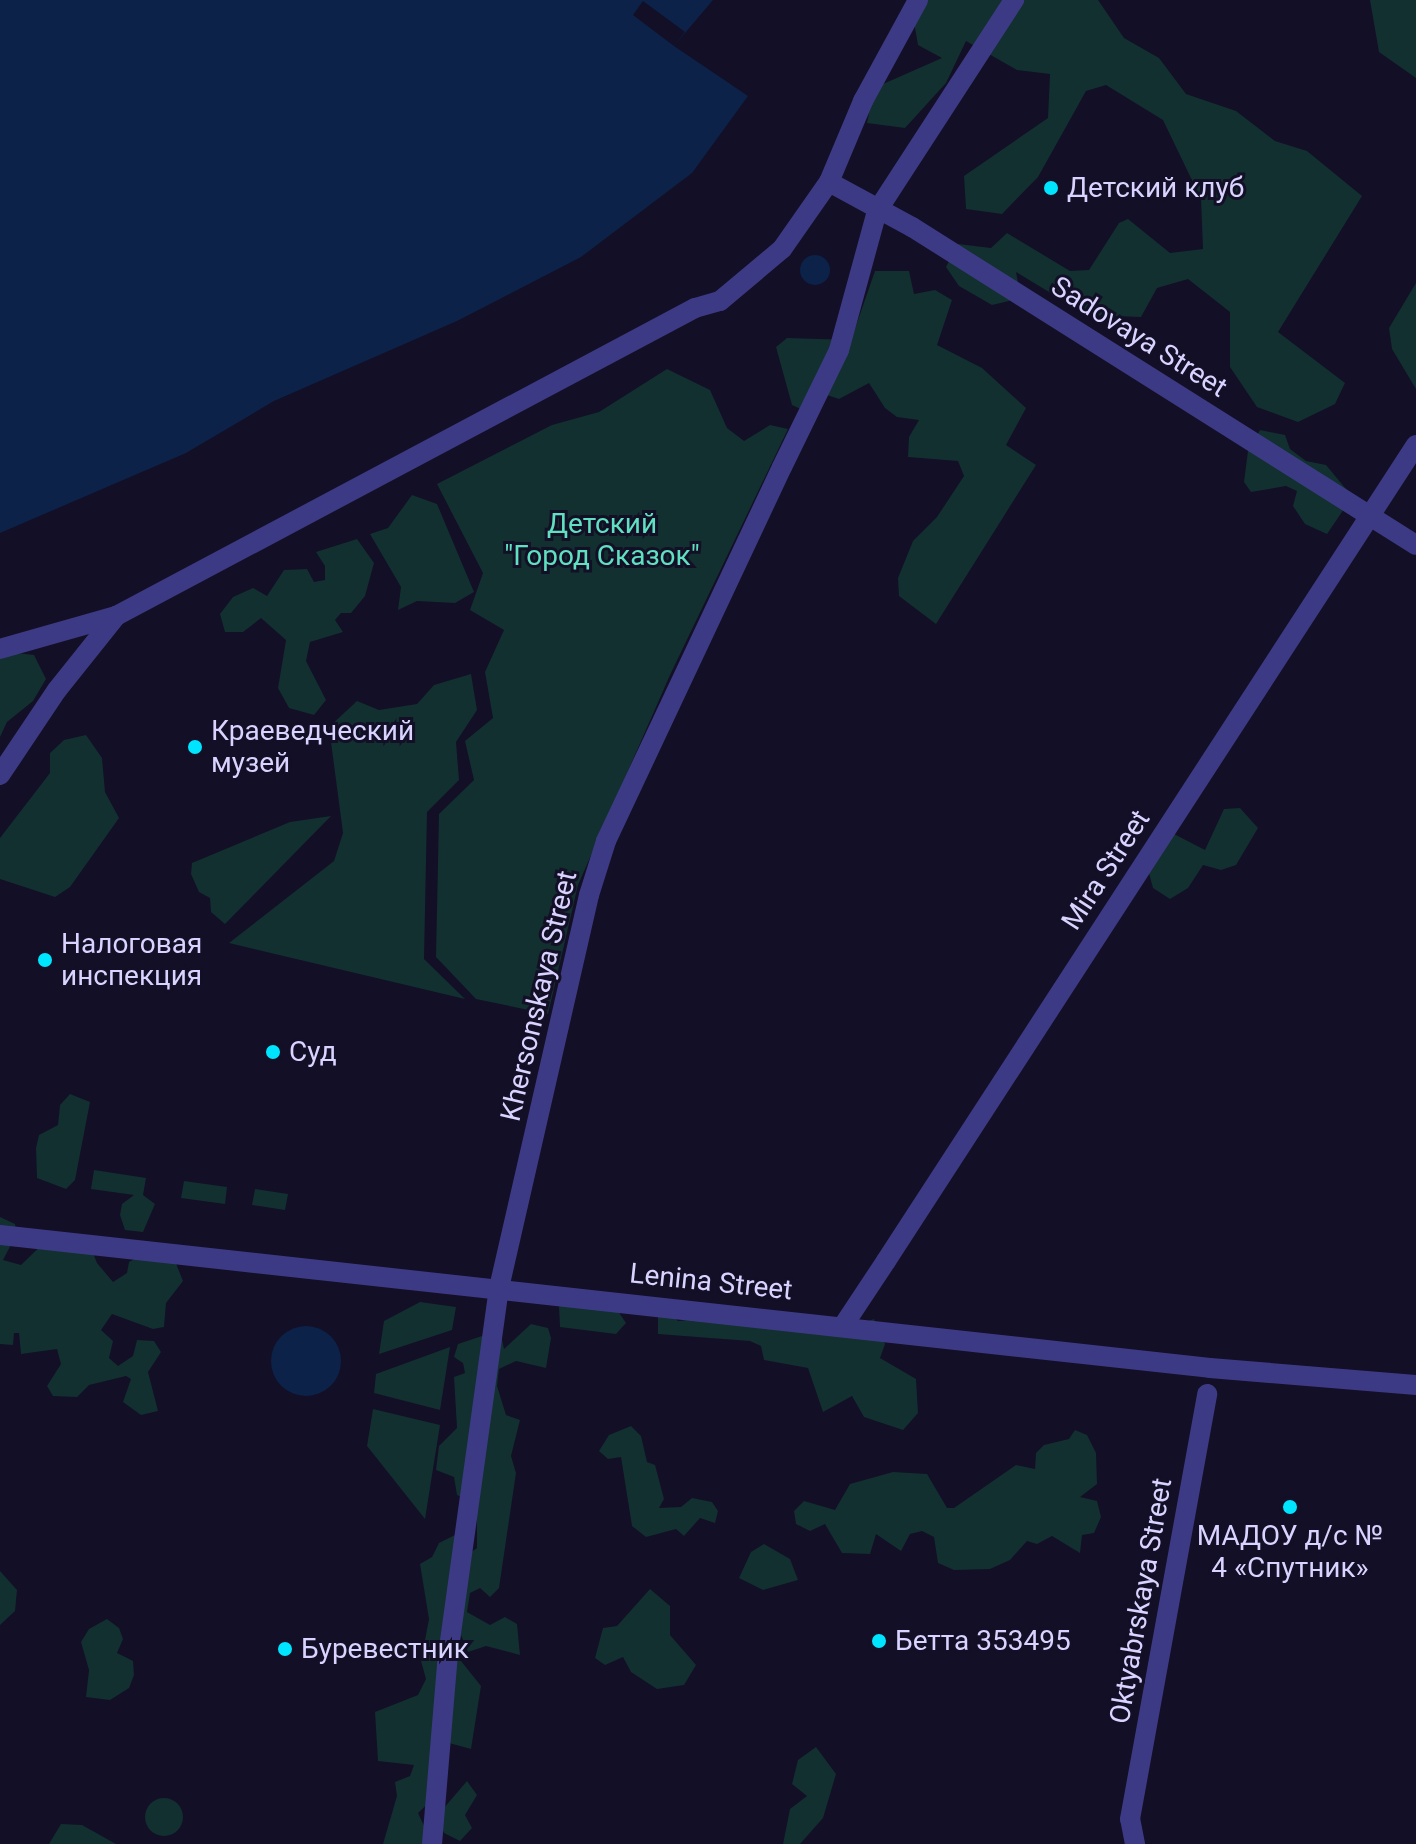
<!DOCTYPE html>
<html>
<head>
<meta charset="utf-8">
<style>
  body { margin:0 }
  #map { position:relative; width:1416px; height:1844px; overflow:hidden; background:#130f26; font-family:Roboto,sans-serif }
  div>[style] { position:absolute }
  .green>* { inset:0; background:#12302f }
  .round { border-radius:50% }
  .water>* { inset:0; background:#0c2248 }
  .pier>* { inset:0; background:#130f26 }
  .pedestrian>* { height:20px; margin:-10px; padding:0 10px; transform-origin:10px; border-radius:10px; background:#3d3a85 }
  .minor>* { height:20px; margin:-10px; padding:0 10px; transform-origin:10px; border-radius:10px; background:#3d3a85 }
  .dots>* { width:22px; height:22px; translate:-50% -50%; box-sizing:border-box; border:4px solid #130f26; border-radius:50% }
  span { translate:-50% -50%; white-space:nowrap; text-align:center; line-height:1.15; -webkit-text-stroke:6px #130f26; paint-order:stroke }
  .poi-label { font-size:28px; color:#d9d4ff }
  .left { translate:0 -50%; text-align:left }
  .street-label { font-size:28px; color:#d9d4ff }
  .park-label { font-size:28px; color:#5fe0c0 }
</style>
</head>
<body>
<div id="map">
  <div class="green">
    <div style="clip-path:polygon(910px 0,1098px 0,1124px 38px,1159px 58px,1186px 94px,1236px 111px,1275px 141px,1307px 151px,1362px 196px,1278px 332px,1345px 383px,1335px 404px,1298px 422px,1257px 407px,1230px 367px,1230px 312px,1188px 279px,1157px 288px,1141px 317px,1087px 315px,1016px 272px,1019px 288px,1009px 301px,992px 305px,959px 286px,946px 267px,958px 244px,991px 248px,1007px 233px,1070px 271px,1089px 270px,1119px 223px,1128px 219px,1170px 253px,1203px 249px,1201px 199px,1163px 120px,1106px 85px,1086px 91px,1038px 177px,1002px 214px,966px 209px,964px 176px,1048px 118px,1050px 74px,1017px 70px,966px 41px,946px 83px,905px 128px,867px 123px,874px 88px,942px 58px,918px 45px)"></div>
    <div style="clip-path:polygon(1370px 0,1416px 0,1416px 78px,1379px 52px)"></div>
    <div style="clip-path:polygon(875px 271px,909px 271px,914px 294px,935px 290px,952px 300px,937px 345px,982px 368px,1026px 408px,1006px 445px,1036px 465px,936px 624px,899px 596px,898px 578px,913px 541px,937px 517px,964px 476px,958px 461px,908px 457px,909px 437px,919px 420px,897px 417px,885px 408px,869px 383px,839px 399px,815px 391px,805px 411px,792px 405px,776px 347px,787px 338px,851px 340px)"></div>
    <div style="clip-path:polygon(1416px 283px,1416px 389px,1392px 349px,1389px 328px)"></div>
    <div style="clip-path:polygon(667px 369px,710px 390px,727px 428px,744px 441px,770px 425px,788px 429px,670px 675px,578px 885px,548px 1014px,476px 999px,436px 957px,439px 814px,474px 780px,465px 741px,493px 718px,485px 672px,504px 630px,470px 610px,483px 573px,437px 484px,552px 425px,599px 412px)"></div>
    <div style="clip-path:polygon(1260px 430px,1285px 435px,1290px 449px,1306px 461px,1326px 465px,1346px 489px,1344px 509px,1327px 534px,1305px 524px,1293px 506px,1297px 491px,1286px 486px,1251px 492px,1244px 482px,1248px 451px)"></div>
    <div style="clip-path:polygon(412px 495px,437px 504px,474px 592px,455px 603px,417px 601px,398px 610px,401px 587px,370px 534px,388px 528px)"></div>
    <div style="clip-path:polygon(357px 539px,374px 563px,365px 596px,351px 613px,341px 613px,335px 620px,343px 632px,310px 642px,306px 661px,326px 700px,314px 715px,289px 708px,278px 688px,286px 640px,261px 618px,243px 632px,225px 632px,220px 614px,233px 597px,253px 588px,267px 596px,284px 570px,307px 569px,314px 582px,325px 580px,325px 566px,316px 552px)"></div>
    <div style="clip-path:polygon(0 651px,34px 655px,46px 679px,33px 701px,7px 722px,0 737px)"></div>
    <div style="clip-path:polygon(471px 674px,477px 710px,456px 742px,459px 780px,427px 812px,424px 959px,465px 999px,229px 943px,334px 861px,343px 833px,329px 727px,357px 701px,379px 710px,417px 704px,434px 685px)"></div>
    <div style="clip-path:polygon(86px 735px,102px 758px,105px 792px,119px 818px,70px 887px,55px 897px,0 879px,0 838px,50px 773px,50px 753px,64px 740px)"></div>
    <div style="clip-path:polygon(1240px 808px,1258px 828px,1236px 865px,1221px 870px,1203px 865px,1188px 888px,1170px 899px,1153px 888px,1145px 858px,1174px 834px,1205px 850px,1224px 809px)"></div>
    <div style="clip-path:polygon(331px 816px,225px 924px,211px 912px,210px 898px,199px 892px,191px 874px,192px 863px,290px 822px)"></div>
    <div style="clip-path:polygon(70px 1094px,90px 1102px,75px 1180px,66px 1189px,37px 1178px,36px 1148px,39px 1135px,58px 1125px,60px 1105px)"></div>
    <div style="clip-path:polygon(94px 1170px,146px 1178px,143px 1195px,155px 1204px,143px 1232px,125px 1230px,120px 1215px,122px 1204px,134px 1195px,91px 1189px)"></div>
    <div style="clip-path:polygon(184px 1181px,227px 1187px,225px 1204px,181px 1198px)"></div>
    <div style="clip-path:polygon(255px 1189px,288px 1194px,285px 1210px,252px 1205px)"></div>
    <div style="clip-path:polygon(0 1217px,15px 1224px,17px 1233px,3px 1260px,21px 1265px,53px 1234px,87px 1238px,97px 1263px,113px 1282px,127px 1273px,129px 1262px,163px 1244px,171px 1251px,183px 1281px,166px 1303px,164px 1327px,153px 1329px,112px 1314px,101px 1330px,113px 1341px,109px 1358px,118px 1366px,133px 1356px,137px 1340px,154px 1341px,161px 1352px,148px 1372px,158px 1411px,141px 1415px,123px 1402px,131px 1379px,126px 1376px,89px 1385px,77px 1397px,53px 1396px,47px 1386px,61px 1364px,57px 1349px,21px 1354px,19px 1333px,14px 1333px,13px 1345px,0 1344px)"></div>
    <div style="clip-path:polygon(564px 1300px,616px 1308px,626px 1323px,616px 1334px,560px 1327px,559px 1307px)"></div>
    <div style="clip-path:polygon(420px 1302px,456px 1307px,452px 1330px,379px 1354px,384px 1321px)"></div>
    <div style="clip-path:polygon(668px 1311px,678px 1321px,714px 1318px,852px 1327px,874px 1319px,885px 1344px,880px 1358px,916px 1379px,918px 1413px,903px 1430px,864px 1417px,852px 1396px,823px 1412px,808px 1368px,764px 1360px,761px 1346px,750px 1341px,658px 1334px,658px 1316px)"></div>
    <div style="clip-path:polygon(531px 1324px,548px 1328px,551px 1338px,546px 1368px,516px 1361px,499px 1369px,497px 1386px,506px 1415px,520px 1420px,511px 1456px,516px 1473px,499px 1588px,490px 1597px,480px 1588px,470px 1593px,467px 1612px,490px 1625px,505px 1617px,517px 1624px,520px 1655px,486px 1646px,468px 1652px,461px 1635px,457px 1656px,481px 1686px,471px 1749px,449px 1743px,436px 1796px,418px 1813px,432px 1843px,437px 1844px,383px 1844px,397px 1796px,395px 1782px,410px 1776px,414px 1765px,378px 1761px,375px 1712px,418px 1695px,426px 1679px,421px 1661px,429px 1619px,420px 1564px,432px 1557px,439px 1543px,455px 1535px,470px 1553px,477px 1548px,477px 1504px,457px 1495px,454px 1477px,436px 1470px,439px 1446px,457px 1428px,454px 1377px,465px 1373px,463px 1363px,454px 1357px,458px 1344px,500px 1330px,504px 1349px)"></div>
    <div style="clip-path:polygon(450px 1347px,440px 1410px,374px 1393px,376px 1374px)"></div>
    <div style="clip-path:polygon(373px 1409px,440px 1425px,425px 1519px,367px 1446px)"></div>
    <div style="clip-path:polygon(631px 1426px,641px 1436px,647px 1462px,655px 1465px,664px 1499px,659px 1508px,681px 1507px,692px 1498px,712px 1502px,718px 1511px,715px 1523px,700px 1518px,684px 1536px,676px 1529px,646px 1537px,632px 1526px,621px 1457px,608px 1459px,599px 1451px,609px 1435px)"></div>
    <div style="clip-path:polygon(1075px 1430px,1087px 1435px,1096px 1453px,1097px 1484px,1080px 1497px,1097px 1501px,1101px 1517px,1094px 1533px,1082px 1535px,1080px 1553px,1052px 1536px,1037px 1544px,1027px 1541px,1010px 1560px,990px 1569px,954px 1570px,938px 1563px,934px 1537px,922px 1531px,910px 1534px,901px 1551px,876px 1534px,870px 1554px,842px 1553px,825px 1524px,810px 1531px,796px 1524px,794px 1511px,804px 1501px,835px 1510px,850px 1484px,893px 1472px,927px 1474px,947px 1508px,954px 1508px,1016px 1465px,1035px 1469px,1036px 1453px,1044px 1445px,1069px 1439px)"></div>
    <div style="clip-path:polygon(764px 1544px,790px 1559px,798px 1580px,763px 1590px,739px 1578px,751px 1552px)"></div>
    <div style="clip-path:polygon(0 1571px,17px 1590px,15px 1611px,0 1625px)"></div>
    <div style="clip-path:polygon(650px 1589px,670px 1606px,670px 1635px,696px 1665px,684px 1685px,657px 1689px,631px 1672px,623px 1657px,605px 1665px,595px 1658px,603px 1628px,617px 1626px)"></div>
    <div style="clip-path:polygon(107px 1619px,119px 1628px,123px 1639px,117px 1653px,133px 1661px,134px 1675px,129px 1688px,110px 1700px,86px 1697px,89px 1670px,81px 1642px,89px 1629px)"></div>
    <div style="clip-path:polygon(816px 1747px,836px 1774px,823px 1818px,800px 1844px,783px 1844px,790px 1809px,807px 1796px,792px 1784px,798px 1760px)"></div>
    <div style="clip-path:polygon(467px 1781px,477px 1795px,465px 1815px,472px 1828px,460px 1841px,444px 1833px,437px 1816px)"></div>
    <div class="round" style="left:145px;top:1798px;width:38px;height:38px"></div>
    <div style="clip-path:polygon(61px 1824px,82px 1825px,116px 1844px,49px 1844px)"></div>
  </div>
  <div class="water">
    <div style="clip-path:polygon(0 0,713px 0,674px 46px,748px 96px,692px 173px,581px 257px,457px 321px,274px 401px,186px 453px,0 533px)"></div>
    <div class="round" style="left:800px;top:255px;width:30px;height:30px"></div>
    <div class="round" style="left:271px;top:1326px;width:70px;height:70px"></div>
  </div>
  <div class="pier">
    <div style="clip-path:polygon(643px 1px,685px 32px,674px 46px,633px 15px)"></div>
  </div>
  <div class="pedestrian">
    <div style="left:829px;top:182px;width:94px;rotate:28.5deg"></div>
    <div style="left:912px;top:227px;width:542px;rotate:32.25deg"></div>
    <div style="left:782px;top:467px;width:130px;rotate:-64deg"></div>
    <div style="left:839px;top:350px;width:144px;rotate:-74.7deg"></div>
    <div style="left:877px;top:211px;width:252px;rotate:-57deg"></div>
    <div style="left:0;top:649px;width:121px;rotate:-15.9deg"></div>
    <div style="left:116px;top:616px;width:656px;rotate:-28.01deg"></div>
    <div style="left:695px;top:308px;width:26px;rotate:-16deg"></div>
    <div style="left:720px;top:301px;width:81px;rotate:-40deg"></div>
    <div style="left:782px;top:249px;width:82px;rotate:-55deg"></div>
    <div style="left:829px;top:182px;width:88px;rotate:-67.2deg"></div>
    <div style="left:863px;top:101px;width:115px;rotate:-61.4deg"></div>
    <div style="left:0;top:775px;width:102px;rotate:-56.2deg"></div>
    <div style="left:57px;top:690px;width:95px;rotate:-51.4deg"></div>
    <div style="left:0;top:1235px;width:1217px;rotate:6.27deg"></div>
    <div style="left:1210px;top:1368px;width:207px;rotate:4.7deg"></div>
    <div style="left:843px;top:1326px;width:78px;rotate:-56.5deg"></div>
  </div>
  <div class="minor">
    <div style="left:1370px;top:516px;width:54px;rotate:32.2deg"></div>
    <div style="left:886px;top:1261px;width:973px;rotate:-57deg"></div>
    <div style="left:432px;top:1844px;width:190px;rotate:-85.2deg"></div>
    <div style="left:448px;top:1655px;width:371px;rotate:-82.1deg"></div>
    <div style="left:499px;top:1288px;width:403px;rotate:-77.1deg"></div>
    <div style="left:589px;top:895px;width:57px;rotate:-72.5deg"></div>
    <div style="left:606px;top:841px;width:413px;rotate:-64.8deg"></div>
    <div style="left:1135px;top:1844px;width:25px;rotate:-101deg"></div>
    <div style="left:1130px;top:1819px;width:432px;rotate:-79.7deg"></div>
  </div>
  <div class="dots">
    <div style="left:1051px;top:188px;background:#00e5ff"></div>
    <div style="left:195px;top:747px;background:#00e5ff"></div>
    <div style="left:45px;top:960px;background:#00e5ff"></div>
    <div style="left:273px;top:1052px;background:#00e5ff"></div>
    <div style="left:1290px;top:1507px;background:#00e5ff"></div>
    <div style="left:879px;top:1641px;background:#00e5ff"></div>
    <div style="left:285px;top:1649px;background:#00e5ff"></div>
  </div>
  <div class="poi-label">
    <span class="left" style="left:1067px;top:188px">Детский клуб</span>
    <span class="left" style="left:211px;top:747px">Краеведческий<br>музей</span>
    <span class="left" style="left:61px;top:960px">Налоговая<br>инспекция</span>
    <span class="left" style="left:289px;top:1052px">Суд</span>
    <span style="left:1290px;top:1552px">МАДОУ д/с №<br>4 «Спутник»</span>
    <span class="left" style="left:895px;top:1641px">Бетта 353495</span>
    <span class="left" style="left:301px;top:1649px">Буревестник</span>
  </div>
  <div class="street-label">
    <span style="left:1139px;top:337px;rotate:32deg">Sadovaya Street</span>
    <span style="left:1106px;top:870px;rotate:-57deg">Mira Street</span>
    <span style="left:539px;top:996px;rotate:-77deg">Khersonskaya Street</span>
    <span style="left:711px;top:1282px;rotate:6deg">Lenina Street</span>
    <span style="left:1141px;top:1601px;rotate:-80deg">Oktyabrskaya Street</span>
  </div>
  <div class="park-label">
    <span style="left:602px;top:540px">Детский<br>"Город Сказок"</span>
  </div>
</div>
</body>
</html>
